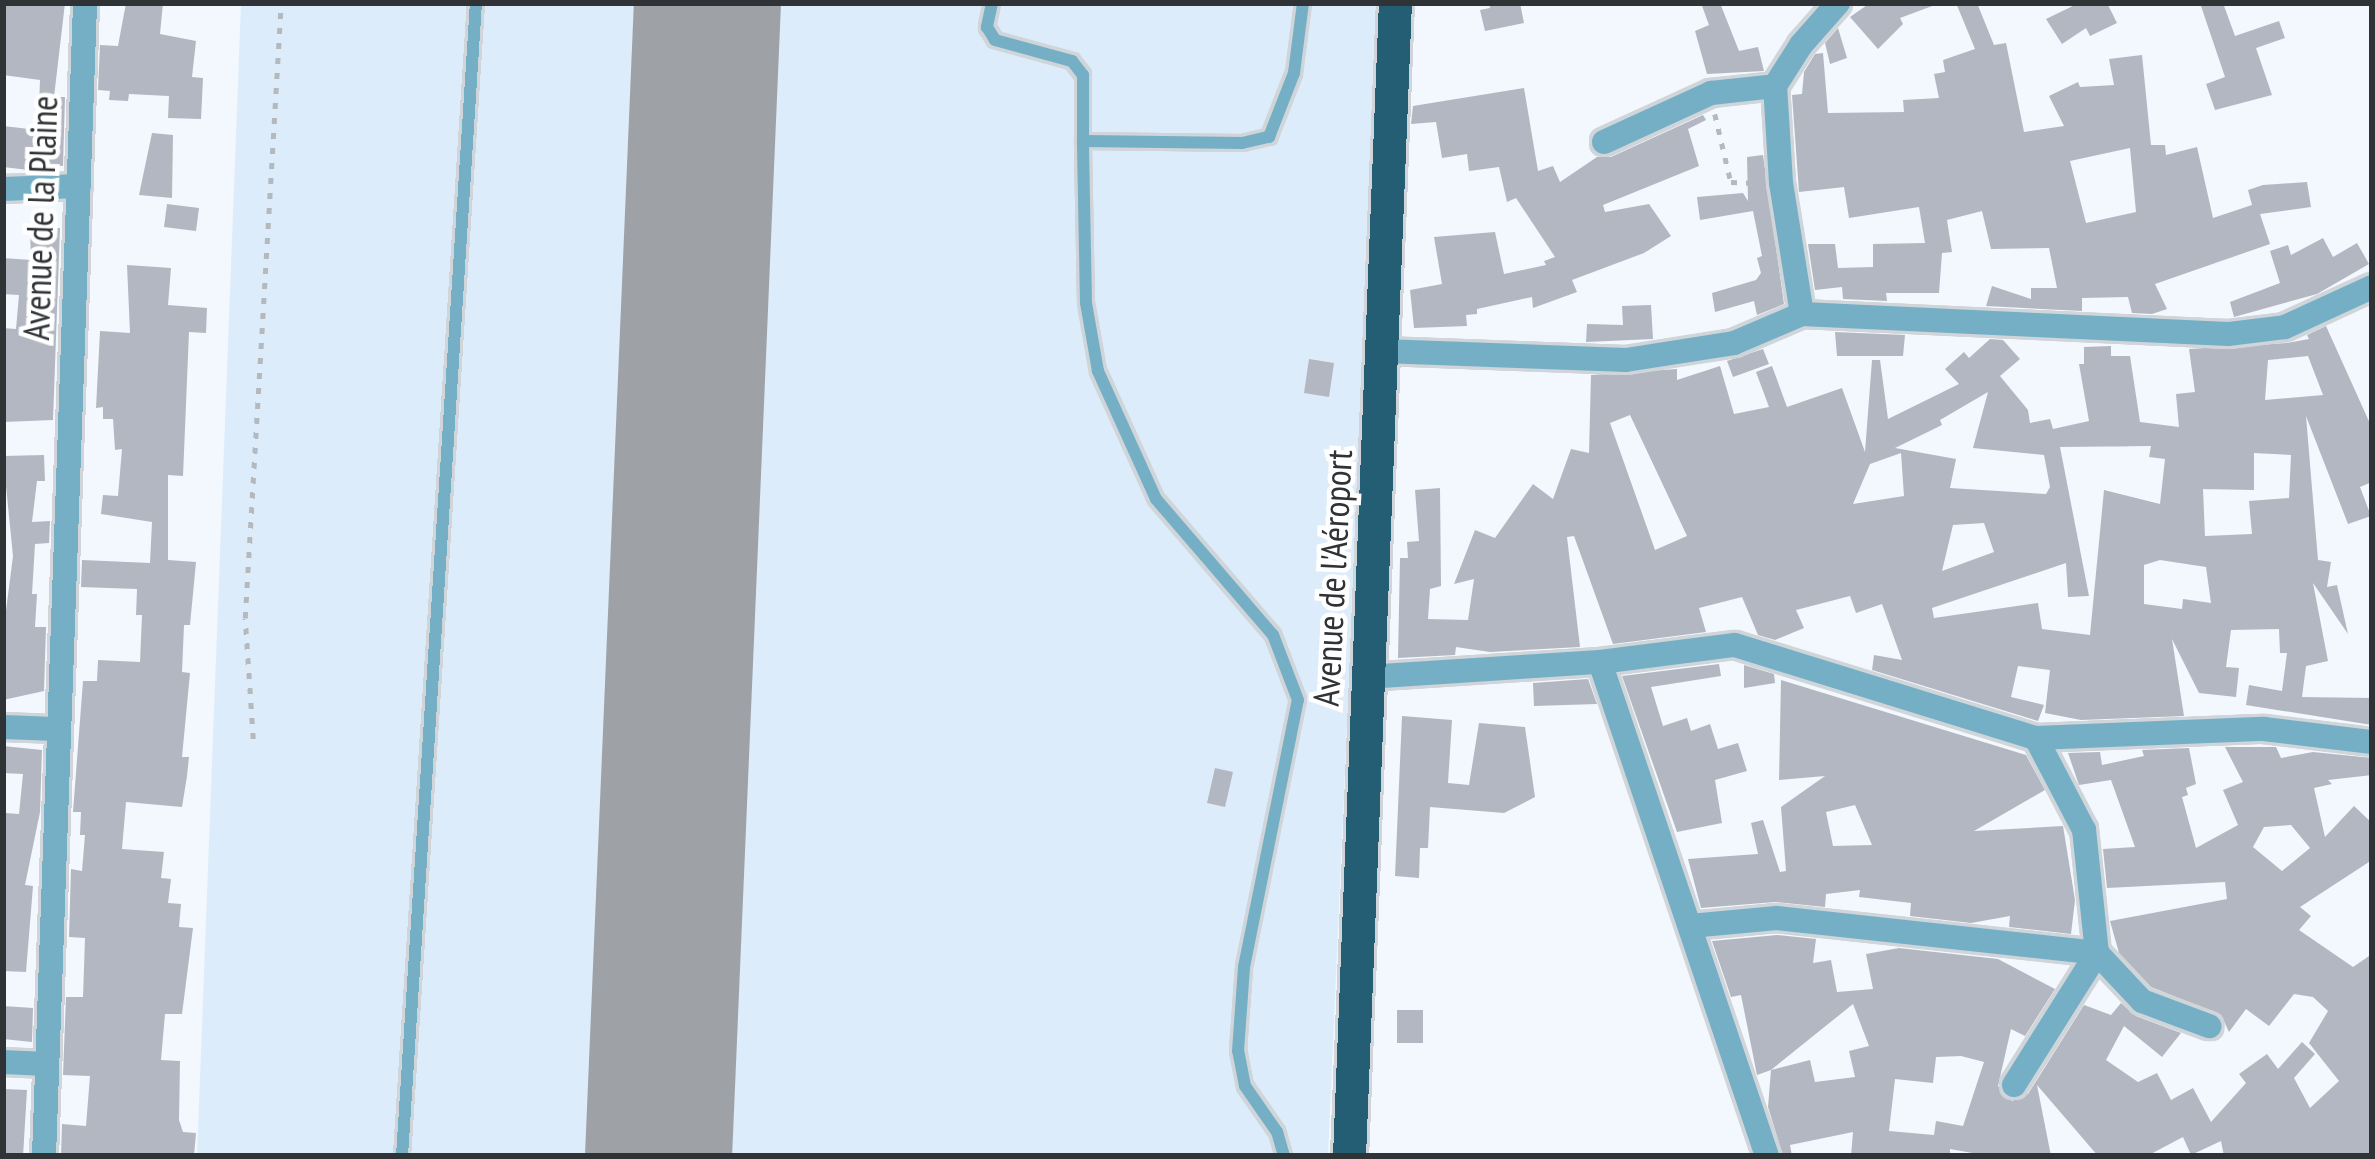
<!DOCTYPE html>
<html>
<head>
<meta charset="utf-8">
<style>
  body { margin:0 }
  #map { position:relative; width:2375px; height:1159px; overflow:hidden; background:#f2f8fd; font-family:"PT Sans Narrow",sans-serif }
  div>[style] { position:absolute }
  .built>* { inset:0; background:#ddecfb }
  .runway>* { height:147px; margin:-73.5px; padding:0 73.5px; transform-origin:73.5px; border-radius:73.5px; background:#9ea2a6 }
  .building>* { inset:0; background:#b3b7c1 }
  .path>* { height:4.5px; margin-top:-2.25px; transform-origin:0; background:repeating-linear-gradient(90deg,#b3b9bd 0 6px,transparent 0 15px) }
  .roads { filter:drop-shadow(3px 0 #cfd5d9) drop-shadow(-3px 0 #cfd5d9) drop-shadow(0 3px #cfd5d9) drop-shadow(0 -3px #cfd5d9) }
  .service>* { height:12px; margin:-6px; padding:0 6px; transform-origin:6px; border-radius:6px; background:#75afc6 }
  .minor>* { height:24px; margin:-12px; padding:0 12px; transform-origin:12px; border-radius:12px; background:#75afc6 }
  .trunk>* { height:33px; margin:-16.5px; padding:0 16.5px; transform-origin:16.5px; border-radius:16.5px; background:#245e74 }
  span { translate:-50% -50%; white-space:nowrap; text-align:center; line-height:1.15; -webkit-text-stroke:9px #fff; paint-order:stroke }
  .street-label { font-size:36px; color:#2f3336 }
  .frame { position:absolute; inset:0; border:6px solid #2f3336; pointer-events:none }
</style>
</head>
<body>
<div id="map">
  <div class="built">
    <div style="clip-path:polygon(241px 3px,1379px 3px,1328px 1156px,197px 1156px)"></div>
  </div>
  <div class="runway">
    <div style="left:658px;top:1156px;width:1154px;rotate:-87.57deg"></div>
  </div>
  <div class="building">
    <div style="clip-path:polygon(3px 3px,65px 3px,54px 97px,65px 97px,63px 166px,41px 164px,37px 171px,3px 167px,3px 126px,38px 130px,40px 80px,3px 75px)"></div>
    <div style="clip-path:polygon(126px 3px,163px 3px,160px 34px,196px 41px,192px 77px,203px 78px,201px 119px,168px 118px,169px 96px,129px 94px,128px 101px,109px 100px,110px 91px,98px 90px,100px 45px,118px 46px)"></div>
    <div style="clip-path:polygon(1489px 3px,1520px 3px,1524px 23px,1485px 31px,1480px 10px,1490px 8px)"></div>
    <div style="clip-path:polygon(1701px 3px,1720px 3px,1739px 51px,1758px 47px,1764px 71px,1707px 74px,1695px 31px,1709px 25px)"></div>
    <div style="clip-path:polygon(1870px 3px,1934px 3px,1935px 5px,1900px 18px,1903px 24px,1878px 49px,1850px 17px)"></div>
    <div style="clip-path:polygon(evenodd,1956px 3px,1977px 3px,1994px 45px,2006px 43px,2024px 132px,2064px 126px,2049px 96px,2078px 82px,2080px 87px,2114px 85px,2109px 59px,2142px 55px,2151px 145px,2165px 145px,2166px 155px,2197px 147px,2213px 218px,2252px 205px,2248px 190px,2263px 185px,2307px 182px,2311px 207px,2260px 214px,2270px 244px,2155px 284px,2167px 309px,2152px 314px,2132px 313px,2128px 297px,2082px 298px,2082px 311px,1986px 306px,1992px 286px,2031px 299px,2031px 288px,2057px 288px,2049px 248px,1991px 249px,1982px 211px,1947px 220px,1952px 252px,1942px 253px,1939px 293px,1886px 293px,1887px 301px,1843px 299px,1842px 287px,1815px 290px,1808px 244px,1835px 244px,1838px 268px,1873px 267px,1873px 244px,1925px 243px,1919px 207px,1849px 218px,1844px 187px,1799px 192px,1792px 95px,1802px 94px,1804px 72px,1815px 54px,1823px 53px,1828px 113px,1904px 112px,1903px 100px,1939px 98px,1934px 74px,1945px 72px,1943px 60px,1975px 49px,1956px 3px,2130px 148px,2136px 212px,2086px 223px,2070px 161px,2130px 148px)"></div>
    <div style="clip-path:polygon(2079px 3px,2107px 3px,2117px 23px,2090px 36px,2086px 28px,2062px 44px,2046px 19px)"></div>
    <div style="clip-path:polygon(2200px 3px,2223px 3px,2235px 36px,2279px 21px,2285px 38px,2256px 48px,2272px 95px,2215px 110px,2206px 84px,2225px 77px)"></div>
    <div style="clip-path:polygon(1838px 28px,1847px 58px,1830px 64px,1825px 43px)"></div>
    <div style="clip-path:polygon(1524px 88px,1538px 171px,1553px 166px,1560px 182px,1597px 157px,1611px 157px,1703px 115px,1706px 120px,1688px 129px,1699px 166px,1603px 205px,1605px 212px,1649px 204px,1671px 236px,1644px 253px,1572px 280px,1577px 292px,1533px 308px,1532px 297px,1477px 309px,1477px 314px,1466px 315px,1467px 326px,1414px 328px,1410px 290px,1442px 284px,1434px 237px,1495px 232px,1504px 274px,1546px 265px,1544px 261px,1555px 257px,1516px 198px,1507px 202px,1499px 167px,1469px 171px,1467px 154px,1442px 158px,1436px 122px,1411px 124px,1413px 106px)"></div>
    <div style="clip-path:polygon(152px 133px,173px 135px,172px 198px,139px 195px)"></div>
    <div style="clip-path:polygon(1763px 155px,1784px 304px,1757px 315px,1754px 301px,1715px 312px,1712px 293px,1756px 280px,1761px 273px,1757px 258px,1762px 256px,1753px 211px,1700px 220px,1697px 197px,1743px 193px,1748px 201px,1747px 157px)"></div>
    <div style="clip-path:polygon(167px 204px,199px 208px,196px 231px,164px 227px)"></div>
    <div style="clip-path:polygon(60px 228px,53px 420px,3px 422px,3px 328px,16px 329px,19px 295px,3px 294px,3px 258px,31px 260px,30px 229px)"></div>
    <div style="clip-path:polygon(2323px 238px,2333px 257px,2357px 243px,2369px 264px,2317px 294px,2234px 317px,2230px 302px,2280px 283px,2270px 251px,2288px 245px,2291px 255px)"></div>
    <div style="clip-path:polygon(127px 265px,171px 268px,168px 305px,207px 308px,206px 333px,189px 332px,183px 476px,168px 475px,168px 560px,196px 562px,190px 625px,184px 625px,182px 672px,190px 673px,182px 757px,189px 757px,187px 776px,182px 807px,126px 802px,122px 849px,164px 852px,161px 878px,171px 879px,168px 903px,181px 904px,179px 927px,193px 928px,182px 1014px,165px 1014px,161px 1060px,180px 1061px,179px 1120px,183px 1132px,196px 1133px,194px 1156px,61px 1156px,62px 1124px,86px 1126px,90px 1076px,63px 1075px,66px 997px,83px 997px,85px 938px,69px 937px,71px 869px,82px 871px,85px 835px,80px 835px,81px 812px,73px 812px,83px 681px,97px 681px,98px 660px,140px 662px,142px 615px,136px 615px,137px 589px,81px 587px,82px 560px,150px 563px,152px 522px,101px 514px,103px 495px,118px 496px,122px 449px,115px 450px,113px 419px,103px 419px,103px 407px,96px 408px,100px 331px,130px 333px)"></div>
    <div style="clip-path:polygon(1651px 305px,1653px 339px,1586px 342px,1587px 324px,1623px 325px,1622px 306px)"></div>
    <div style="clip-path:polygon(evenodd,2326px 326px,2372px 428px,2372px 482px,2360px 487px,2371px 516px,2348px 524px,2306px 416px,2318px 560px,2331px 562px,2327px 587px,2337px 585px,2348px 634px,2313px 583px,2328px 661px,2306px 666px,2302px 697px,2372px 698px,2372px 725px,2246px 705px,2249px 685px,2282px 691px,2287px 653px,2280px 653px,2279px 629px,2231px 630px,2226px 667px,2239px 668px,2236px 697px,2199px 693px,2172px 639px,2184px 716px,2081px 720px,2045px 713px,2050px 670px,2018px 666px,2011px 697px,2044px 705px,2038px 721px,1872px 670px,1874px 655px,1902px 660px,1882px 604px,1856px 613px,1850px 596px,1796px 610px,1804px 628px,1775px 640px,1758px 635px,1742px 597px,1699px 608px,1706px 632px,1613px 644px,1574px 536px,1567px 537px,1580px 647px,1490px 652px,1456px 647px,1455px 655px,1398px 658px,1400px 558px,1408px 558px,1407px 542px,1419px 541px,1415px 490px,1440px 488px,1441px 586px,1430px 589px,1428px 619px,1468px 620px,1474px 579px,1454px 584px,1475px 530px,1495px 538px,1533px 484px,1553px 499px,1571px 449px,1589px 453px,1591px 375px,1677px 369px,1677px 380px,1720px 366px,1734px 414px,1769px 407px,1756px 372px,1772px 366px,1787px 407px,1842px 388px,1865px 452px,1872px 360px,1880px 360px,1888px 419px,1959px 384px,1945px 369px,1964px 352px,1969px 358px,1990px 339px,2003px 340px,2020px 359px,2000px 376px,2028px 410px,2030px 423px,2050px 419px,2053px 429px,2089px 421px,2079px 364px,2084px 364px,2084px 347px,2111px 346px,2111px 356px,2130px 356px,2140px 422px,2179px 427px,2176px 394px,2195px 392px,2189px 349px,2287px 343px,2309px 339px,2307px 335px,2326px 326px,2308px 356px,2323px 395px,2265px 400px,2268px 360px,2308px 356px,2326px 326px,1988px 392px,1973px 448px,2044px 455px,2050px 487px,2046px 494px,1950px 488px,1956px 459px,1895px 448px,1942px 425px,1940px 420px,1988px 392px,2326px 326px,1630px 415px,1687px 536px,1655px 550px,1610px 423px,1630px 415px,2326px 326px,2151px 446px,2149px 457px,2165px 459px,2160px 504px,2104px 490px,2090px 635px,2042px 629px,2038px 603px,1934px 618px,1932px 608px,2066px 563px,2068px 597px,2089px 596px,2060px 447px,2151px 446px,2326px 326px,1901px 453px,1904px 496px,1853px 504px,1870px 464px,1901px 453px,2326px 326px,2254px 453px,2291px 455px,2289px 498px,2249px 501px,2252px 534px,2205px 536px,2203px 489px,2254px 490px,2254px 453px,2326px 326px,1984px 523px,1994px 552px,1942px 571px,1953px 525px,1984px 523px,2326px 326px,2160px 560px,2206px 567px,2211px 603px,2183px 599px,2182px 609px,2144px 604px,2144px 565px,2160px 560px)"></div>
    <div style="clip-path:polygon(1835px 332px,1905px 335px,1903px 356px,1837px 356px)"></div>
    <div style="clip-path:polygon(1763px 349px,1769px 364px,1733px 377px,1727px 361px)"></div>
    <div style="clip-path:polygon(1309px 359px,1334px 363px,1329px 397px,1304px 393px)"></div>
    <div style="clip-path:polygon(44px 455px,45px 481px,37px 481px,32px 522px,50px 521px,49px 543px,35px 544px,32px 594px,37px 594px,35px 627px,46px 627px,44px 691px,3px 700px,3px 634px,13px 556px,3px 456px)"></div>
    <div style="clip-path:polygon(1719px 664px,1721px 676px,1651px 687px,1663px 726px,1687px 718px,1691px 731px,1710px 724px,1718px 749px,1738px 743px,1747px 771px,1715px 780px,1722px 823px,1677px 832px,1622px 676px)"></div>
    <div style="clip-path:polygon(1744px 665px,1774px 674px,1775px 683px,1744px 688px)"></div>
    <div style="clip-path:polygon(1588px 679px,1597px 704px,1534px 706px,1533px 683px)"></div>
    <div style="clip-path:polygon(evenodd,1781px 680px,2026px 755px,2045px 790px,1974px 831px,2063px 826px,2075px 900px,2071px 934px,2009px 927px,2010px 916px,1971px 923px,1910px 916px,1911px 903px,1859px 897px,1860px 890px,1826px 894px,1825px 907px,1775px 902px,1701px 908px,1688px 859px,1758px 854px,1751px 823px,1763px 820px,1780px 872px,1786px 871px,1781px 807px,1825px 776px,1779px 780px,1781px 680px,1855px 805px,1872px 845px,1833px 846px,1826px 812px,1855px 805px)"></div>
    <div style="clip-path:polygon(1402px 716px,1452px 720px,1448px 783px,1469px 785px,1479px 723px,1525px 727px,1535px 797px,1504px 813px,1430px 807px,1428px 848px,1420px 848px,1419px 878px,1395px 876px)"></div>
    <div style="clip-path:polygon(3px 746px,42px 750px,40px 812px,25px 885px,33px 886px,26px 972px,3px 971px,3px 840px,6px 813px,19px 814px,23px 774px,3px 773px)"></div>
    <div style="clip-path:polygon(evenodd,2225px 747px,2276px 747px,2281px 758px,2313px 752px,2372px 758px,2372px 775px,2328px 780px,2332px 784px,2314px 788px,2325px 837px,2354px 806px,2372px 823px,2372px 860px,2300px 907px,2311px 916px,2299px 930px,2353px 967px,2372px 954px,2372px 1156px,2224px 1156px,2221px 1141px,2191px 1155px,2183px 1137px,2147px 1156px,2098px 1156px,2037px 1085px,2051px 1156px,1989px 1156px,1950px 1149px,1950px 1156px,1851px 1156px,1853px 1132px,1790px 1145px,1792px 1156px,1783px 1156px,1768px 1107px,1771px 1070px,1757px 1075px,1741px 995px,1731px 997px,1712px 941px,1777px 935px,1816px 939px,1813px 963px,1831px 960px,1837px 992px,1873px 989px,1866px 954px,1899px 948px,1998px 959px,2055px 989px,2025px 1036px,2011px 1029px,1998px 1086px,2012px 1101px,2028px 1094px,2084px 1005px,2111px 1015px,2121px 1003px,2136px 1016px,2181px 1033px,2162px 1057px,2124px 1026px,2106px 1060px,2138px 1082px,2157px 1073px,2171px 1100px,2193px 1088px,2211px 1122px,2246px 1083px,2239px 1074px,2267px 1054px,2278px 1069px,2302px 1042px,2315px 1054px,2294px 1078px,2310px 1108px,2339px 1081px,2309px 1043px,2328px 1011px,2313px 997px,2294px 994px,2269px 1026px,2246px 1009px,2229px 1032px,2221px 1015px,2151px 987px,2119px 953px,2110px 921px,2227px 899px,2225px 882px,2107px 888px,2103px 849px,2135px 847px,2111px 780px,2079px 785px,2068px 753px,2100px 752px,2102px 765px,2144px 756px,2142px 750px,2189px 748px,2196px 784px,2186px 788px,2188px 795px,2182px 797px,2196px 848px,2238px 825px,2223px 790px,2243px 782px,2225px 747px,2291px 825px,2310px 848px,2282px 871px,2253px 847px,2264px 827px,2291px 825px,2225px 747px,1853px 1004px,1869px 1046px,1849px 1051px,1855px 1077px,1815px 1082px,1810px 1060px,1771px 1070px,1853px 1004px,2225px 747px,1961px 1056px,1984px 1062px,1963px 1126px,1936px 1121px,1934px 1135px,1889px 1131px,1895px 1079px,1933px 1083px,1936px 1057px,1961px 1056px)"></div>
    <div style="clip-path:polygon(1215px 768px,1233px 772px,1225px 807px,1207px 803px)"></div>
    <div style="clip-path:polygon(3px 1006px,33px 1008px,32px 1042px,3px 1039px)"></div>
    <div style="clip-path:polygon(1397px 1010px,1423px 1010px,1423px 1043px,1397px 1043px)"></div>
    <div style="clip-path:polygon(5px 1089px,27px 1090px,23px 1156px,3px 1156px)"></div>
  </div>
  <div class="path">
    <div style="left:1715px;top:114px;width:70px;rotate:76.8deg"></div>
    <div style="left:1731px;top:182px;width:26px;rotate:2deg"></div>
    <div style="left:253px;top:739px;width:121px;rotate:-93.8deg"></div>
    <div style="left:245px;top:618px;width:616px;rotate:-86.65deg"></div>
  </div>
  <div class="roads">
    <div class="service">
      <div style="left:992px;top:3px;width:25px;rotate:102deg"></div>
      <div style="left:987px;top:27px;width:15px;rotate:58deg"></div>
      <div style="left:995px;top:40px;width:80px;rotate:15.3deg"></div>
      <div style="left:1072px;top:61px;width:18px;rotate:52deg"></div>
      <div style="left:1083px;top:75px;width:66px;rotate:90deg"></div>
      <div style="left:402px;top:1156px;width:1155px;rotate:-86.33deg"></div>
      <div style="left:1284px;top:1156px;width:25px;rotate:-106deg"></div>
      <div style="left:1277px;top:1132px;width:56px;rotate:-124.8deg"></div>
      <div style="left:1245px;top:1086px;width:36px;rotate:-101deg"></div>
      <div style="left:1238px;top:1051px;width:84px;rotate:-85.9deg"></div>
      <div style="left:1244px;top:967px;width:272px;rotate:-78.6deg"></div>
      <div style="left:1298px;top:700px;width:70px;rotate:-111deg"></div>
      <div style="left:1273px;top:635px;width:179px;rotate:-130.7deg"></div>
      <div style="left:1156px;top:499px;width:141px;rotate:-114.4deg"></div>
      <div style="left:1098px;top:371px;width:69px;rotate:-100deg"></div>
      <div style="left:1086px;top:303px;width:162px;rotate:-91.1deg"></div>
      <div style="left:1083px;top:141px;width:159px;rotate:0.7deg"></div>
      <div style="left:1242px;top:143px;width:28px;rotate:-13deg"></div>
      <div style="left:1269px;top:137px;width:69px;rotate:-68.7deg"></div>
      <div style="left:1294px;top:73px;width:71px;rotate:-82.7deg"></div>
    </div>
    <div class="minor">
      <div style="left:1604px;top:142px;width:118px;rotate:-24.6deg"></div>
      <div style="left:1711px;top:93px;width:64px;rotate:-6.2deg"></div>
      <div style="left:3px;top:189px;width:76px;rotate:-2.3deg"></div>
      <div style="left:1802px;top:314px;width:133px;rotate:-99.1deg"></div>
      <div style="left:1781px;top:183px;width:97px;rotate:-93.5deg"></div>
      <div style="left:1775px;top:86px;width:49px;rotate:-57.6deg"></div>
      <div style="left:1801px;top:45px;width:56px;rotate:-48.6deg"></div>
      <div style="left:1383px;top:351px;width:243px;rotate:2.1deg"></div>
      <div style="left:1626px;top:360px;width:109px;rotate:-8.9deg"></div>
      <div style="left:1734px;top:343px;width:74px;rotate:-23.1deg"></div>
      <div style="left:1802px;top:314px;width:426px;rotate:2.7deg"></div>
      <div style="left:2228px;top:334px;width:57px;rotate:-7deg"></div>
      <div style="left:2285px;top:327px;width:96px;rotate:-24.7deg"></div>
      <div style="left:1600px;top:662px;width:521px;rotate:71.32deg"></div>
      <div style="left:1366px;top:677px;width:234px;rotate:-3.7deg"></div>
      <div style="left:1600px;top:662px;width:136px;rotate:-7.2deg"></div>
      <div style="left:1735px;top:645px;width:315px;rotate:17.2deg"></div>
      <div style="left:2036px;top:738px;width:228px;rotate:-2.3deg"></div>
      <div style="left:2264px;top:729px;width:109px;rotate:6.9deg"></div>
      <div style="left:3px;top:727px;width:53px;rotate:2.2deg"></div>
      <div style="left:1690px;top:926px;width:87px;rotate:-5.3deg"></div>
      <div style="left:1777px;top:918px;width:322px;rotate:6.2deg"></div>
      <div style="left:2097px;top:953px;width:66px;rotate:46.8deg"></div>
      <div style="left:2142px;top:1001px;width:72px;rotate:20.5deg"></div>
      <div style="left:3px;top:1062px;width:43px;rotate:2.7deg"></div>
      <div style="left:2014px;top:1085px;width:156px;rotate:-57.8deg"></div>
      <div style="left:2097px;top:953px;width:124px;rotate:-96deg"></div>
      <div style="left:2084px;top:830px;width:104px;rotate:-117.6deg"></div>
      <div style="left:44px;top:1156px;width:1154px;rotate:-87.96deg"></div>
    </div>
    <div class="trunk">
      <div style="left:1349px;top:1156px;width:1154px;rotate:-87.72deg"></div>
    </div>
  </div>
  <div class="street-label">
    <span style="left:40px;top:218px;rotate:-88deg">Avenue de la Plaine</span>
    <span style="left:1332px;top:578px;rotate:-87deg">Avenue de l'Aéroport</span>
  </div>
  <div class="frame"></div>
</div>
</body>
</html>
